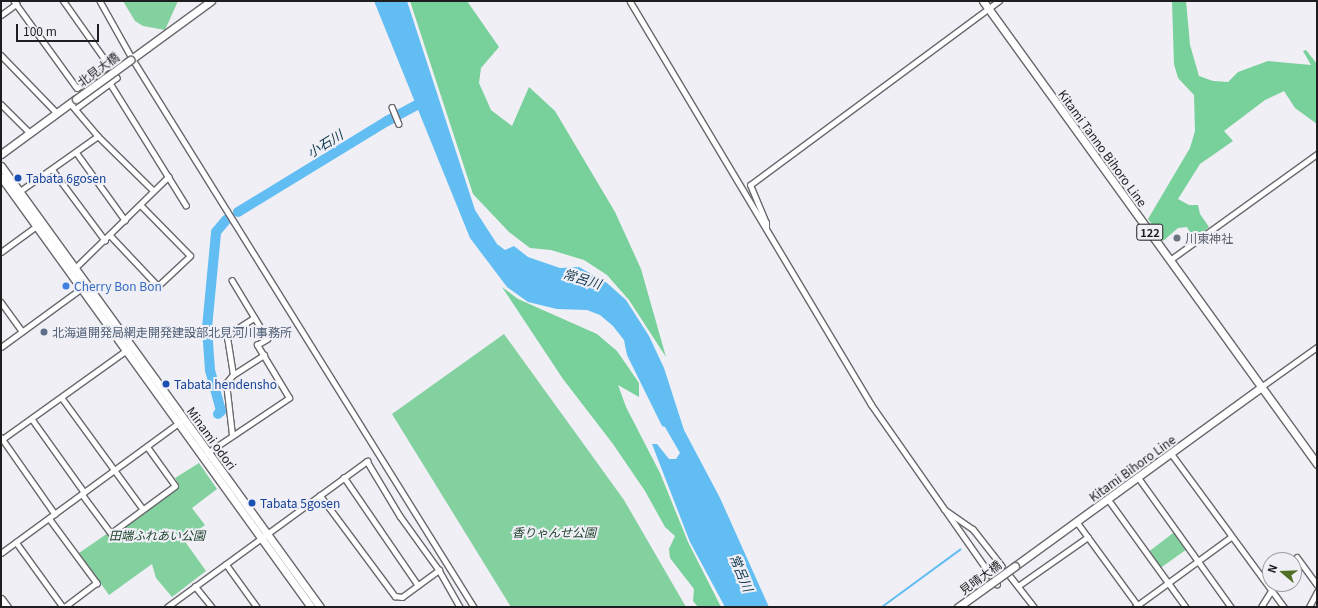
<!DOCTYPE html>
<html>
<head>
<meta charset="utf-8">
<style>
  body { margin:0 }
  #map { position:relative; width:1318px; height:608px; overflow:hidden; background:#efeff5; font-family:Georgia,"Noto Sans JP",serif }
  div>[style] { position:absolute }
  .green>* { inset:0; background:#84d1a0 }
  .forest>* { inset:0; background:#78d09a }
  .water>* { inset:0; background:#62bdf3 }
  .stream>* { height:1.5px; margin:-0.75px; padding:0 0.75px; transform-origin:0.75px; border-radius:0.75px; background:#62bdf3 }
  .river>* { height:10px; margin:-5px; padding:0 5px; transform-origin:5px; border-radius:5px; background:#62bdf3 }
  .roads { filter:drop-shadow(1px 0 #69686d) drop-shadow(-1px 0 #69686d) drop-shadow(0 1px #69686d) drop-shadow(0 -1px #69686d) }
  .street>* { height:4.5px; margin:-2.25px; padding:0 2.25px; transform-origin:2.25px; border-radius:2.25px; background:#fff }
  .secondary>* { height:7px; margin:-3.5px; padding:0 3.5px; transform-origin:3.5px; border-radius:3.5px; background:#fff }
  .primary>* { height:7px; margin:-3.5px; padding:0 3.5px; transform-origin:3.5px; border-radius:3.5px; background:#fff }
  .bridges { filter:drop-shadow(1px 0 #69686d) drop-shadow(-1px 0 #69686d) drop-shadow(0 1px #69686d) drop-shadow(0 -1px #69686d) }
  .secondary-bridge>* { height:7px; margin:-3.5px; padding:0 3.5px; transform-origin:3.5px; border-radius:3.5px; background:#fff }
  .dots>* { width:11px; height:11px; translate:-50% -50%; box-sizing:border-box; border:2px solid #efeff5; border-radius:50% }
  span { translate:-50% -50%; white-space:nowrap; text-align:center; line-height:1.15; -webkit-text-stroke:4px #efeff5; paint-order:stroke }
  .shield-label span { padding:1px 3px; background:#efeff5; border:1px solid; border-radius:3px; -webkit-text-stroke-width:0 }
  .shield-label { font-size:11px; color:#1e1e20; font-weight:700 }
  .street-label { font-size:12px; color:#1e1e20 }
  .transit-label { font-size:12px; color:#164399 }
  .left { translate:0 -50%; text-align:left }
  .worship-label { font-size:12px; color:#5b616d }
  .shop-label { font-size:12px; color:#366cbe }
  .service-label { font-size:12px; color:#4e5e75 }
  .park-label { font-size:12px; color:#1d422b; font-style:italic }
  .water-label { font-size:13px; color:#0c354a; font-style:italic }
  .frame { position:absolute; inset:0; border:2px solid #1e1e20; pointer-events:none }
  .north { position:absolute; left:1262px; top:552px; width:40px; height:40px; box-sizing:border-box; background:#efeff5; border:1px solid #9b9ba0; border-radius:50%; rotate:289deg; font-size:11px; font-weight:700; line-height:16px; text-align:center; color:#1e1e20 }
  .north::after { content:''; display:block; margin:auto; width:14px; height:18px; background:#507026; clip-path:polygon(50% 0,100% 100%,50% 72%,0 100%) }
  .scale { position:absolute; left:16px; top:24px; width:83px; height:18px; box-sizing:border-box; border:2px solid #1e1e20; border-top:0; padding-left:5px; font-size:12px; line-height:14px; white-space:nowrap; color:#1e1e20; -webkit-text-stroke:3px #efeff5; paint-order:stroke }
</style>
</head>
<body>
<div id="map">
  <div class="green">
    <div style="clip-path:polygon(123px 1px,178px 1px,165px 30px,143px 26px,135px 21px)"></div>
    <div style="clip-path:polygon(504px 334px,624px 500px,686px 607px,511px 607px,392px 414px)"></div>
    <div style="clip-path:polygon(199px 463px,217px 489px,192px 508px,205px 525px,184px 540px,206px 571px,172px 597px,156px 578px,152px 564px,109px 595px,79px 553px,108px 533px,110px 536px,179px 485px,175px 478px)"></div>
    <div style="clip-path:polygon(1177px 530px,1190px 547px,1159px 569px,1147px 553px)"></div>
  </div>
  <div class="forest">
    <div style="clip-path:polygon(410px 1px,467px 1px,499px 47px,481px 68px,479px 83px,491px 110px,512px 126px,529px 87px,555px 111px,615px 212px,641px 269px,666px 357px,629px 300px,607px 275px,584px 260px,551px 250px,530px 248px,509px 232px,473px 194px)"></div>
    <div style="clip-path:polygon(1172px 1px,1186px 1px,1190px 45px,1199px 76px,1213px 81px,1228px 82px,1238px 72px,1268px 61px,1311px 65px,1303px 51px,1306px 50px,1317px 64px,1317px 124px,1295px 108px,1284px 91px,1265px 100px,1224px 131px,1233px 141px,1200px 164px,1178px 199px,1189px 205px,1198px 205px,1200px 214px,1209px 227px,1194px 240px,1187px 227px,1178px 228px,1163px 241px,1148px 219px,1190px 148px,1195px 131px,1194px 95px,1178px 78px,1174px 64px)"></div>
    <div style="clip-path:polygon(502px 287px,518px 299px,597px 334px,617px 351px,639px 383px,639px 397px,618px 385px,626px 407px,660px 473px,688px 542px,721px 607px,698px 607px,693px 601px,694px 589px,670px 558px,669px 549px,675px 536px,665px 527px,645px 491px,613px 444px,563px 379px)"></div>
  </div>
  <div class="water">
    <div style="clip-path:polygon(374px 1px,407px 1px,475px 210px,497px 244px,505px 250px,514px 246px,528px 257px,560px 268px,579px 267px,607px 283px,626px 300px,649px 336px,664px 368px,684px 430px,720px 498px,769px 607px,725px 607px,690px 542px,652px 444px,657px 444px,669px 459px,676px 459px,680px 453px,665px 427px,662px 426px,627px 355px,624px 340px,613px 326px,600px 315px,587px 310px,557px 309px,528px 302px,507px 287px,470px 238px)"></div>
  </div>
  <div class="stream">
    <div style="left:882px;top:607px;width:97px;rotate:-36.2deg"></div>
  </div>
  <div class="river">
    <div style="left:238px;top:212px;width:175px;rotate:-31.4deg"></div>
    <div style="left:387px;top:121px;width:44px;rotate:-28.3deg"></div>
    <div style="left:218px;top:414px;width:4px;rotate:-45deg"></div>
    <div style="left:221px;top:411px;width:42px;rotate:-105deg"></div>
    <div style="left:210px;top:370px;width:42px;rotate:-94.1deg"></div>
    <div style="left:207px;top:328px;width:96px;rotate:-84.6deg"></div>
    <div style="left:216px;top:232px;width:16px;rotate:-50deg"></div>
  </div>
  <div class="roads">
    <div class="street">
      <div style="left:14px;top:1px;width:107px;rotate:54.1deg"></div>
      <div style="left:77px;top:88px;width:39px;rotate:-35deg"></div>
      <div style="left:109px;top:66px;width:80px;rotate:-125.3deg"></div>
      <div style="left:100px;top:1px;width:65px;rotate:60.7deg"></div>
      <div style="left:132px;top:58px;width:647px;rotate:58.08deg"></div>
      <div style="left:630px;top:1px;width:470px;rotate:59.1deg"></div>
      <div style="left:871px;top:404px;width:220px;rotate:55deg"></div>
      <div style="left:1px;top:15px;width:19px;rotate:-36deg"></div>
      <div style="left:1px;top:55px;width:81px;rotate:46deg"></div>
      <div style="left:109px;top:66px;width:14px;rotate:56deg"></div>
      <div style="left:117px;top:78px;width:9px;rotate:144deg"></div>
      <div style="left:70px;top:103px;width:43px;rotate:49.7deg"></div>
      <div style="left:98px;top:136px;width:78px;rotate:44.5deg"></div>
      <div style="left:1px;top:104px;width:40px;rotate:45deg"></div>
      <div style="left:392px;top:107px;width:18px;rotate:68deg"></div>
      <div style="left:75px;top:109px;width:44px;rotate:-36.6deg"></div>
      <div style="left:110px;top:83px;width:144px;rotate:58.1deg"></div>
      <div style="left:76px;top:152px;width:84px;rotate:54.2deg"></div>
      <div style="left:52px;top:169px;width:89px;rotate:53.3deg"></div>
      <div style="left:20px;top:191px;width:95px;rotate:-35.2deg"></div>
      <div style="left:766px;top:229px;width:6px;rotate:-90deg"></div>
      <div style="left:766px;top:223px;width:41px;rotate:-112.8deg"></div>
      <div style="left:750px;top:185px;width:310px;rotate:-36.5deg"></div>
      <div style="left:110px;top:235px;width:70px;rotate:46.7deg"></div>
      <div style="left:158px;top:286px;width:44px;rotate:-43.2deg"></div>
      <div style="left:190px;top:256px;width:71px;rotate:-134.4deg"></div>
      <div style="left:1px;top:252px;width:46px;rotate:-36.1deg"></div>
      <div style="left:1170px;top:260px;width:181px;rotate:-35.8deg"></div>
      <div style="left:74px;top:269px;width:132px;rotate:-44.4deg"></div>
      <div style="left:1px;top:302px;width:36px;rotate:54deg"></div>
      <div style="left:1px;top:347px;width:100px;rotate:-36.1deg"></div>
      <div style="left:233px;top:375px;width:36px;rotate:-99deg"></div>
      <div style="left:227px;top:339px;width:5px;rotate:-68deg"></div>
      <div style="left:229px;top:334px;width:30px;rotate:-33deg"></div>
      <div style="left:1261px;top:387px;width:69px;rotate:-35.5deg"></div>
      <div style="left:62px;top:398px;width:137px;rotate:53.9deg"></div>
      <div style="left:32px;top:419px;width:90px;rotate:54.5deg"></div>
      <div style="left:232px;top:435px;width:52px;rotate:-96.6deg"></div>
      <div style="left:226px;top:383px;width:11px;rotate:-49deg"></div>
      <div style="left:233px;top:375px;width:37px;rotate:-33deg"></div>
      <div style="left:1px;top:437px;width:94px;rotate:55deg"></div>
      <div style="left:1px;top:440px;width:156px;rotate:-35.6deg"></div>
      <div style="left:207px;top:453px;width:99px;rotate:-33.9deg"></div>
      <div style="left:289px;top:398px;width:62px;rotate:-121.1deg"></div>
      <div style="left:257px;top:345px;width:12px;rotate:-31deg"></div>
      <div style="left:267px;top:339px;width:68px;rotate:-121.1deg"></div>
      <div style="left:1171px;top:453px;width:191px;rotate:53.7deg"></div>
      <div style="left:344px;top:477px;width:131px;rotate:55.6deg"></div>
      <div style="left:1138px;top:477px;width:160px;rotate:54.4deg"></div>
      <div style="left:82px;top:494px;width:49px;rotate:53.4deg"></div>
      <div style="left:111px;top:533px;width:79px;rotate:-36.3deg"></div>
      <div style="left:175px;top:486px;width:48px;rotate:-125.7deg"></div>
      <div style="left:320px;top:495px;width:126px;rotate:53.4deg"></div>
      <div style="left:395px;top:596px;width:7px;rotate:8deg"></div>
      <div style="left:402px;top:597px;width:46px;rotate:-36.1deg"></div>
      <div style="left:1108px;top:499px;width:133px;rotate:54.2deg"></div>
      <div style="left:944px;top:509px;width:35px;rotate:35deg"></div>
      <div style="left:973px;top:529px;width:47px;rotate:51.9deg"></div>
      <div style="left:49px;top:518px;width:81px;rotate:53.6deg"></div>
      <div style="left:97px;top:583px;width:40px;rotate:143deg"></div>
      <div style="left:1077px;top:522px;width:105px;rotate:53.9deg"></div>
      <div style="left:16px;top:542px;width:80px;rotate:54.1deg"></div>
      <div style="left:1px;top:553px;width:222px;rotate:-36.2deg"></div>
      <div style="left:1297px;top:557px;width:34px;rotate:54deg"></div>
      <div style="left:226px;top:564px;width:53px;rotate:54.2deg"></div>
      <div style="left:1010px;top:576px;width:39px;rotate:52deg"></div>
      <div style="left:195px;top:586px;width:27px;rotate:51deg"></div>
      <div style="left:1018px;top:586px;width:85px;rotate:-35deg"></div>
      <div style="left:167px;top:607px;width:248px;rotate:-36.1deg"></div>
      <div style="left:367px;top:461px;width:64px;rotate:59deg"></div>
      <div style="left:400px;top:516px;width:67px;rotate:54.2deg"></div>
      <div style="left:439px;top:570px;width:43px;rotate:60.4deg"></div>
      <div style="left:1135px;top:607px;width:119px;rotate:-36.1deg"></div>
      <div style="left:1261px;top:607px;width:19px;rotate:-58deg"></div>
      <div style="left:1309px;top:607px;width:17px;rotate:-62deg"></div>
    </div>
    <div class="secondary">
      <div style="left:130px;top:60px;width:100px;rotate:-36.1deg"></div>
      <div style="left:1px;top:154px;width:93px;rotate:-36.3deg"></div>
      <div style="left:1px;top:166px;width:544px;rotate:54.12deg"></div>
      <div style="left:1px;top:177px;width:530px;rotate:54.21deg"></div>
      <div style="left:1015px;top:566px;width:304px;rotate:-36deg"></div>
      <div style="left:1px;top:599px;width:10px;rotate:53deg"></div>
    </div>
    <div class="primary">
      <div style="left:983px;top:1px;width:571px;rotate:54.19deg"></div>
    </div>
  </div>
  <div class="bridges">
    <div class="secondary-bridge">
      <div style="left:76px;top:99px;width:67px;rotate:-35.8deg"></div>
      <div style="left:958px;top:607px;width:70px;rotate:-35.7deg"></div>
    </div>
  </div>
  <div class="dots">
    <div style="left:18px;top:178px;background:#1a4fb4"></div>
    <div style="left:1177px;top:238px;background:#6b7280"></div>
    <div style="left:66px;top:286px;background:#3f7fe0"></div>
    <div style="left:44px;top:332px;background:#5c6f8a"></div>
    <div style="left:166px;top:384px;background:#1a4fb4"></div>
    <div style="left:252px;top:503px;background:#1a4fb4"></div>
  </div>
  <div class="shield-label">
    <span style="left:1150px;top:232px">122</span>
  </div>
  <div class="street-label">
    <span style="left:98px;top:69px;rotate:-36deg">北見大橋</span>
    <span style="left:1103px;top:148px;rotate:54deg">Kitami Tanno Bihoro Line</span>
    <span style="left:212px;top:438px;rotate:54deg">Minami odori</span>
    <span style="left:1132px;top:468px;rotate:-36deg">Kitami Bihoro Line</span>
    <span style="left:980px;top:577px;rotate:-36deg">見晴大橋</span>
  </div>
  <div class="transit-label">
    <span class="left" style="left:26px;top:178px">Tabata 6gosen</span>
    <span class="left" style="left:174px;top:384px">Tabata hendensho</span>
    <span class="left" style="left:260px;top:503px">Tabata 5gosen</span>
  </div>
  <div class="worship-label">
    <span class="left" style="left:1185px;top:238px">川東神社</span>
  </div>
  <div class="shop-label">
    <span class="left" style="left:74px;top:286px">Cherry Bon Bon</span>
  </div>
  <div class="service-label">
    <span class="left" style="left:52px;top:332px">北海道開発局網走開発建設部北見河川事務所</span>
  </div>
  <div class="park-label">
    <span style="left:554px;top:532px">香りゃんせ公園</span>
    <span style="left:157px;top:535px">田端ふれあい公園</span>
  </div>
  <div class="water-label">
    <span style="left:325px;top:144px;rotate:-32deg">小石川</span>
    <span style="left:582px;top:279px;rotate:17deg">常呂川</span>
    <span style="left:741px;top:573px;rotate:67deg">常呂川</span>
  </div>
  <div class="frame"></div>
  <div class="north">N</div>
  <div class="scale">100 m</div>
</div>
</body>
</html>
